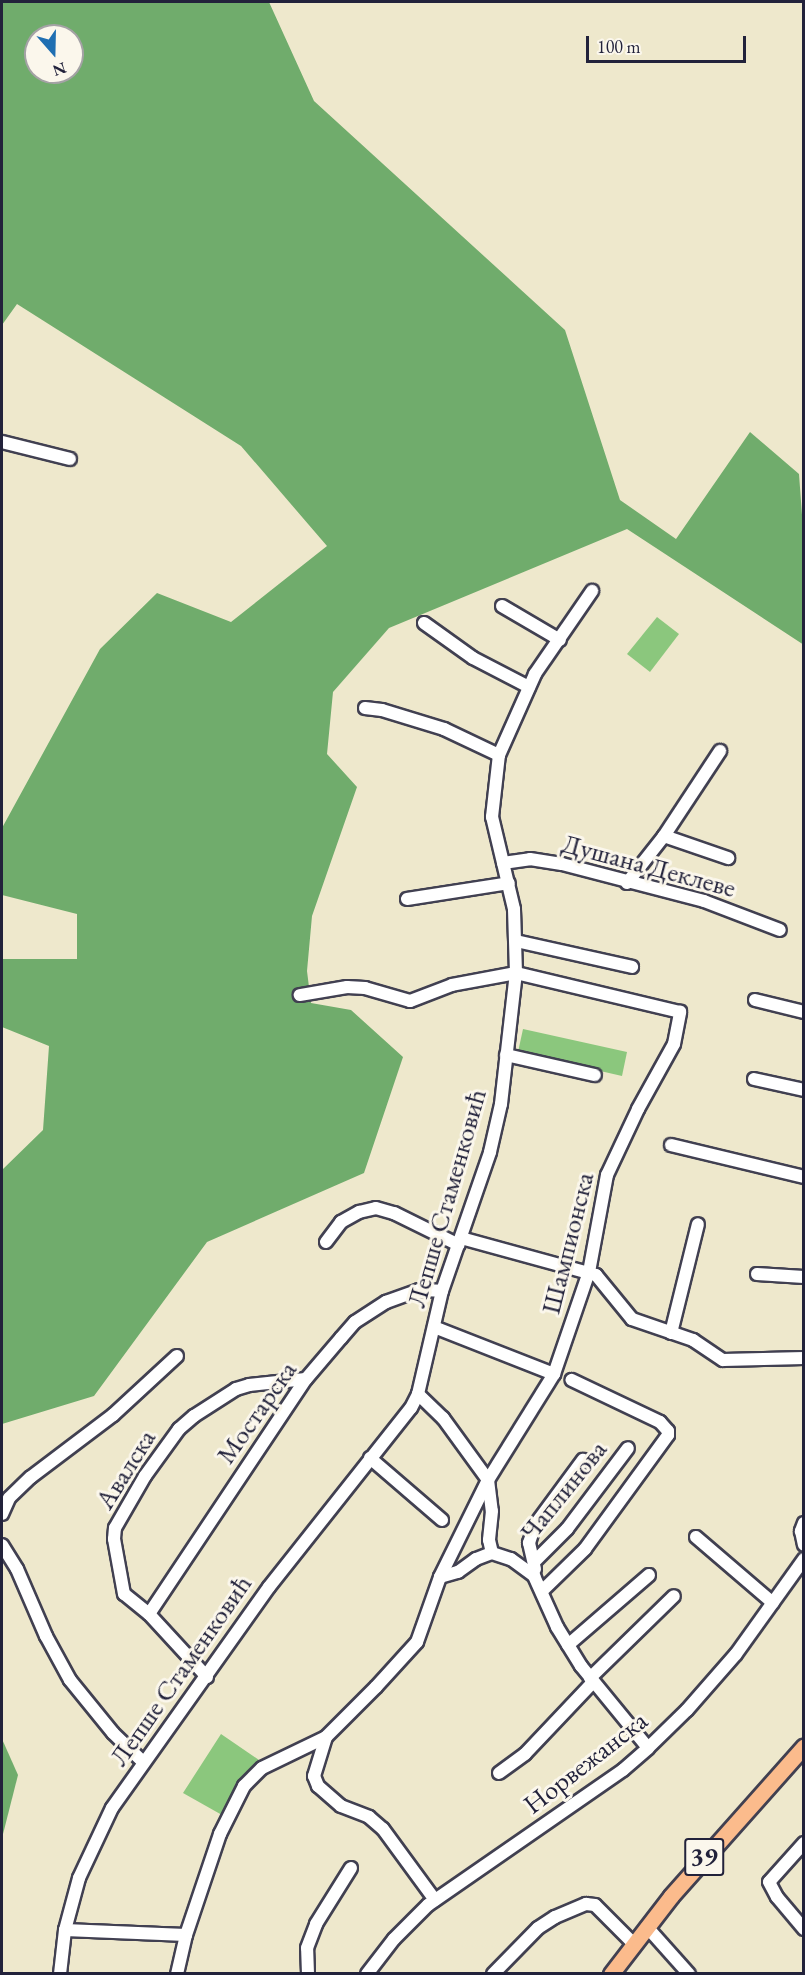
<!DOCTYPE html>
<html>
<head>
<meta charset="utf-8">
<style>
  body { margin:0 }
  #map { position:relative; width:805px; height:1975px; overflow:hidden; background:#eee8cc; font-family:"EB Garamond",serif }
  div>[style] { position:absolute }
  .green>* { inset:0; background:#8bc77d }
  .forest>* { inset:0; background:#70ac6c }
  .roads { filter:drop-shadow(2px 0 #414051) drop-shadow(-2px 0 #414051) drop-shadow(0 2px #414051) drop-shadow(0 -2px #414051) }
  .minor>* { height:12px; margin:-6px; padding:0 6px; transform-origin:6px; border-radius:6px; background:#fff }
  .major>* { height:15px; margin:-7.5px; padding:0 7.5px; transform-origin:7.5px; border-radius:7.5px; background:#fbbb8c }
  span { translate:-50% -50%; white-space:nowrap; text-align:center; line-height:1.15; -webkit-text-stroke:6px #fbf7ec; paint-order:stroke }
  .shield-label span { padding:2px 4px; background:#fbf7ec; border:2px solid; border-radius:4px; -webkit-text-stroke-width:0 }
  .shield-label { font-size:26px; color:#22223b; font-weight:700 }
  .street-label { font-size:27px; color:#22223b }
  .frame { position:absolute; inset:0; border:3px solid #22223b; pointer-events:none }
  .north { position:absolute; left:24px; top:24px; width:60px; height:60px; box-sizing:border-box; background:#fbf7ec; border:2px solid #a4a2a5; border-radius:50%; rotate:160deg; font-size:16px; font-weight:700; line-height:24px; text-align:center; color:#22223b }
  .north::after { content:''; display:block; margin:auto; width:21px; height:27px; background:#1f6fb2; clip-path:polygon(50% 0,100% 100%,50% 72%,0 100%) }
  .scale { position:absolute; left:586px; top:36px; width:160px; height:27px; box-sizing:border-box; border:3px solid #22223b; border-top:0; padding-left:8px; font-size:18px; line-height:21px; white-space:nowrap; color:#22223b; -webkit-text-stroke:4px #fbf7ec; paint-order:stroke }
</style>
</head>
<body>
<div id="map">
  <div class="green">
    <div style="clip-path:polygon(657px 617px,679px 634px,650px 672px,627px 654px)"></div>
    <div style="clip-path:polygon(523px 1029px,627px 1052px,622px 1076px,518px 1052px)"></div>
    <div style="clip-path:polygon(221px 1734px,259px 1760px,237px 1782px,222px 1815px,183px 1793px)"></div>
  </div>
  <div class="forest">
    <div style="clip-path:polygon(evenodd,2px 2px,269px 2px,314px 101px,565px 330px,620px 500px,676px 539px,750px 432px,799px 474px,804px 542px,804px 645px,627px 529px,389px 628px,333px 692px,327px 754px,357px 787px,312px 916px,307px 971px,311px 1003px,351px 1010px,403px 1057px,364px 1173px,207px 1242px,94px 1396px,2px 1424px,2px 1170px,43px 1130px,49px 1046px,2px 1027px,2px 959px,77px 959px,77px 914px,2px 895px,2px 828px,100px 649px,157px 593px,231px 622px,327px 546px,241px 446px,17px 304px,2px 325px,2px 2px,36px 36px,72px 36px,72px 72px,36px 72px,36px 36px)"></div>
    <div style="clip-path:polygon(2px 1739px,18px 1775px,2px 1838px)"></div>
  </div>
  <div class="roads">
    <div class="minor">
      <div style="left:2px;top:442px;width:70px;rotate:14deg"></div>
      <div style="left:502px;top:606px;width:67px;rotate:30.4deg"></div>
      <div style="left:424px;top:623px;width:60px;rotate:35.5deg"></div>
      <div style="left:473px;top:658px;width:63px;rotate:27.4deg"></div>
      <div style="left:365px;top:708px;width:17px;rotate:7deg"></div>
      <div style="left:382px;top:710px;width:65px;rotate:17deg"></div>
      <div style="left:444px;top:729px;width:61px;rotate:25.3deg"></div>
      <div style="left:664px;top:836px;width:68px;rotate:19deg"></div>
      <div style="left:503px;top:863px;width:27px;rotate:-8deg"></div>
      <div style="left:530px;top:859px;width:32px;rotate:9deg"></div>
      <div style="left:562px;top:864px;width:147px;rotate:14.6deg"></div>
      <div style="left:704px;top:901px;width:81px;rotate:20.9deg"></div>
      <div style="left:627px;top:883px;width:60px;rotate:-51.8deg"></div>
      <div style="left:664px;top:836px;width:102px;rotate:-56.6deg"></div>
      <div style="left:407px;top:899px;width:103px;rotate:-8.9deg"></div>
      <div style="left:516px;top:941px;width:119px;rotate:12.6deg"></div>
      <div style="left:755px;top:1000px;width:50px;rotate:13.8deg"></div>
      <div style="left:506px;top:1055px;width:91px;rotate:12.7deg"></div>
      <div style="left:754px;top:1079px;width:51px;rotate:12.4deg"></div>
      <div style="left:671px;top:1145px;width:137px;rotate:13.5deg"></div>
      <div style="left:461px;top:1238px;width:140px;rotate:15.3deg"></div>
      <div style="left:596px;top:1275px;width:57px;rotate:50.7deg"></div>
      <div style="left:632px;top:1319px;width:65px;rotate:19deg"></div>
      <div style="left:693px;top:1340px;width:36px;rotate:34deg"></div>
      <div style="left:723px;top:1360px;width:81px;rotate:-1.4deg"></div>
      <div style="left:326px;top:1242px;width:25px;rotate:-53deg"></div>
      <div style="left:341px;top:1222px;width:21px;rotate:-29deg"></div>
      <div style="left:359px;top:1212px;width:17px;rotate:-13deg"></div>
      <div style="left:376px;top:1208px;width:19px;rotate:16deg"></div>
      <div style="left:394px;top:1213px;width:72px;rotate:26.2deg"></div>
      <div style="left:757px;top:1274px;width:47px;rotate:3.7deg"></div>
      <div style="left:434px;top:1327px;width:129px;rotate:21.4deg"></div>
      <div style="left:671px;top:1333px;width:112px;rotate:-76.1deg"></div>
      <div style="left:418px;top:1394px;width:35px;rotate:44deg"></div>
      <div style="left:443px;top:1418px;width:77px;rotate:54deg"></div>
      <div style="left:488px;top:1480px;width:31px;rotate:83deg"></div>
      <div style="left:492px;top:1511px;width:29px;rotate:96deg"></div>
      <div style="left:489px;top:1540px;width:13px;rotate:77deg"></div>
      <div style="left:492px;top:1553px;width:20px;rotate:18deg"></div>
      <div style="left:511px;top:1559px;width:29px;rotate:36deg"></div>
      <div style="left:534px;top:1576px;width:56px;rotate:65.7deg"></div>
      <div style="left:557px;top:1627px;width:46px;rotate:58.4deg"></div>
      <div style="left:581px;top:1666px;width:106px;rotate:50.7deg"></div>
      <div style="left:370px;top:1458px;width:95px;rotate:40.7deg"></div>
      <div style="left:2px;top:1514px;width:17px;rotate:-66deg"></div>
      <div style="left:9px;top:1498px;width:30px;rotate:-44deg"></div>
      <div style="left:31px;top:1477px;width:103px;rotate:-37.1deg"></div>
      <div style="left:113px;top:1415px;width:87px;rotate:-42.7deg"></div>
      <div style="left:804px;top:1523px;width:9px;rotate:111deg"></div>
      <div style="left:801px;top:1531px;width:14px;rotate:78deg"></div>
      <div style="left:696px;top:1537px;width:101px;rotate:40.6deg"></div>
      <div style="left:2px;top:1545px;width:28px;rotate:58deg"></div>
      <div style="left:17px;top:1569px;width:73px;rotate:66.6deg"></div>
      <div style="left:46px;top:1636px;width:50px;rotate:61.4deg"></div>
      <div style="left:70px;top:1680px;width:68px;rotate:50.9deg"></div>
      <div style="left:113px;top:1733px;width:42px;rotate:44deg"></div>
      <div style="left:534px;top:1562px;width:47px;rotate:-45deg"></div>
      <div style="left:567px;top:1529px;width:101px;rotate:-53deg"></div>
      <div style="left:535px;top:1569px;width:27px;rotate:-103deg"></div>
      <div style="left:529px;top:1543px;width:19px;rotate:-72deg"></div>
      <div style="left:535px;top:1525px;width:81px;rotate:-53.6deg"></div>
      <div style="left:440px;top:1577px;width:19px;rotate:-16deg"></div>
      <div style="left:458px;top:1572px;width:22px;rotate:-36deg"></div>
      <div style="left:476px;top:1559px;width:17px;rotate:-21deg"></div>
      <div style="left:542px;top:1591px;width:60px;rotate:-44.3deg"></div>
      <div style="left:585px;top:1549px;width:141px;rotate:-53.9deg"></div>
      <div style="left:668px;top:1435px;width:4px;rotate:-90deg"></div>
      <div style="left:668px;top:1431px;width:12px;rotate:-132deg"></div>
      <div style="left:660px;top:1422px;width:98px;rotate:-154.5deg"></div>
      <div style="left:149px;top:1614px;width:283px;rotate:-56.3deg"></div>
      <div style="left:306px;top:1379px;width:54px;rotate:-49.5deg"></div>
      <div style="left:341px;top:1338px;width:21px;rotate:-49deg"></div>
      <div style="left:355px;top:1322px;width:37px;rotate:-33deg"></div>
      <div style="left:386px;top:1302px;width:35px;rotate:-20deg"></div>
      <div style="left:419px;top:1290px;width:23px;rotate:2deg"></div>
      <div style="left:568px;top:1645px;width:107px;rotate:-40.8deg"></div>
      <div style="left:207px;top:1677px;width:86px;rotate:-132.6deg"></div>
      <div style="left:149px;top:1614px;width:32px;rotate:-141deg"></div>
      <div style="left:124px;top:1594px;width:56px;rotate:-100.3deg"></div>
      <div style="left:114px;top:1539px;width:11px;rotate:-85deg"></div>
      <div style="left:115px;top:1528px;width:60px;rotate:-60deg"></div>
      <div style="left:145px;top:1476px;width:58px;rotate:-54.1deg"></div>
      <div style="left:179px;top:1429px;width:20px;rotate:-41deg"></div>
      <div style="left:194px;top:1416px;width:50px;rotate:-32.7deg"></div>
      <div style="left:236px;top:1389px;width:14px;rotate:-17deg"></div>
      <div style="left:249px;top:1385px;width:57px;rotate:-6deg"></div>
      <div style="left:590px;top:1678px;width:117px;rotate:-44.3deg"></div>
      <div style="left:326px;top:1737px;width:41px;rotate:107.1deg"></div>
      <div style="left:314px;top:1776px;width:11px;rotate:68deg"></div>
      <div style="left:318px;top:1786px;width:30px;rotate:41deg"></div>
      <div style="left:341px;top:1806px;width:30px;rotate:21deg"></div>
      <div style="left:369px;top:1817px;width:18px;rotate:41deg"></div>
      <div style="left:383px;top:1829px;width:88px;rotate:53.8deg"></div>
      <div style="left:499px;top:1773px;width:32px;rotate:-36deg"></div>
      <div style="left:525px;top:1754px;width:99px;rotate:-46.6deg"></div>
      <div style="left:804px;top:1843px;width:52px;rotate:131.9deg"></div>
      <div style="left:769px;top:1882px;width:17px;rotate:62deg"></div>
      <div style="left:777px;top:1897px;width:42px;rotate:49.8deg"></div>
      <div style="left:647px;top:1927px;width:63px;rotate:48.2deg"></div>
      <div style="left:65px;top:1930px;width:121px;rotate:2.4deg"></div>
      <div style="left:60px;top:1974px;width:44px;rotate:-83.5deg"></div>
      <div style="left:65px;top:1930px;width:54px;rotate:-74.9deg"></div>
      <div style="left:79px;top:1878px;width:77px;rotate:-64.8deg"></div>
      <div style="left:112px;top:1808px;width:271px;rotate:-54.6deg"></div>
      <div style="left:269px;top:1587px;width:228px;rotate:-51.6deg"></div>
      <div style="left:411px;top:1408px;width:16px;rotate:-63deg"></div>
      <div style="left:418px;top:1394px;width:106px;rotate:-76.9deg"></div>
      <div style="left:442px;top:1291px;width:147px;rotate:-70.9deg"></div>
      <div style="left:490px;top:1152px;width:49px;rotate:-77.1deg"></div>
      <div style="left:501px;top:1104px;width:132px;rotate:-83.5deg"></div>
      <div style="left:516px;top:973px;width:64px;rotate:-91.8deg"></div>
      <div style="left:514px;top:909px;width:95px;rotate:-103.4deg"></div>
      <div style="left:492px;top:817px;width:62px;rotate:-83.6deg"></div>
      <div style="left:499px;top:755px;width:89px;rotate:-66deg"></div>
      <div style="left:535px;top:674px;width:101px;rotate:-55.5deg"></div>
      <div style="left:177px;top:1974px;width:40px;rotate:-77deg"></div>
      <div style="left:186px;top:1935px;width:107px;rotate:-71.4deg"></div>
      <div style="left:220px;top:1834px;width:54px;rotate:-63.4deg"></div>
      <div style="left:244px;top:1786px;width:25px;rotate:-45deg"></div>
      <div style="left:262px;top:1768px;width:71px;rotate:-25.8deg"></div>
      <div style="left:326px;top:1737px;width:71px;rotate:-45deg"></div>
      <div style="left:376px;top:1687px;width:61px;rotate:-47.7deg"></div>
      <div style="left:417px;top:1642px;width:69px;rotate:-70.5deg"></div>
      <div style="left:440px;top:1577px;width:108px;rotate:-63.7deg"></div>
      <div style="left:488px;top:1480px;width:125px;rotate:-58.1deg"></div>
      <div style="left:554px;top:1374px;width:108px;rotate:-71.1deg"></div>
      <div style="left:589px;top:1272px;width:99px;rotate:-79.5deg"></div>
      <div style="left:607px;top:1175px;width:73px;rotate:-64.8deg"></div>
      <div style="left:638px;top:1109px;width:74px;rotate:-61deg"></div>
      <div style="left:674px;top:1044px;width:33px;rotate:-79deg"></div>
      <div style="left:680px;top:1012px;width:169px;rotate:-166.6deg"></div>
      <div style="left:516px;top:973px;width:65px;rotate:169.4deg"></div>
      <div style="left:452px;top:985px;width:45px;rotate:159.1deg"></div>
      <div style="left:410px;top:1001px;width:47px;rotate:-163.9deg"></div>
      <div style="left:365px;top:988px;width:18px;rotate:-177deg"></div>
      <div style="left:347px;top:987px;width:48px;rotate:170.3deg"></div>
      <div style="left:308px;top:1974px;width:26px;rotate:-92deg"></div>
      <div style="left:307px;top:1948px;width:26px;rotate:-69deg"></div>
      <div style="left:316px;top:1924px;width:66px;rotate:-58deg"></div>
      <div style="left:367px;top:1974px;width:44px;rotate:-52.4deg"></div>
      <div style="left:394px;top:1939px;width:48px;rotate:-45deg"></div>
      <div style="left:428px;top:1905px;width:237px;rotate:-34.7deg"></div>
      <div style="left:623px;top:1770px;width:33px;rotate:-41deg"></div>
      <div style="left:648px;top:1748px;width:54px;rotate:-44.3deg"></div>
      <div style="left:687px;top:1710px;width:74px;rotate:-48.8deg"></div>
      <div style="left:736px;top:1654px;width:117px;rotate:-54.4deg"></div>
      <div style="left:493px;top:1974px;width:64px;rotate:-45.6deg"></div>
      <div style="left:538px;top:1928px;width:20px;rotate:-33deg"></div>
      <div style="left:555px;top:1917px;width:34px;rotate:-23deg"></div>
      <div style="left:586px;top:1904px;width:9px;rotate:6deg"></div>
      <div style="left:595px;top:1905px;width:55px;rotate:45deg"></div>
    </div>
    <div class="major">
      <div style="left:611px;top:1974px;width:98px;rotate:-52.4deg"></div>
      <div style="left:671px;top:1896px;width:200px;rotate:-48.4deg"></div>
    </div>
  </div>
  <div class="shield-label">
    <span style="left:704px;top:1857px">39</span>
  </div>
  <div class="street-label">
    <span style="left:649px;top:865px;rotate:15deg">Душана Деклеве</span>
    <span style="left:446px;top:1198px;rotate:-74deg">Лепше Стаменковић</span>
    <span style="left:567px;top:1243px;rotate:-76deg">Шампионска</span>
    <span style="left:256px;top:1412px;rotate:-55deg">Мостарска</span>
    <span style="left:125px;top:1469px;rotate:-58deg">Авалска</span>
    <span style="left:563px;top:1490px;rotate:-51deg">Чаплинова</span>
    <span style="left:180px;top:1670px;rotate:-55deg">Лепше Стаменковић</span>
    <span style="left:585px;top:1762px;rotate:-38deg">Норвежанска</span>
  </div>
  <div class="frame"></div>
  <div class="north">N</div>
  <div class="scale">100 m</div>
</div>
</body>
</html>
